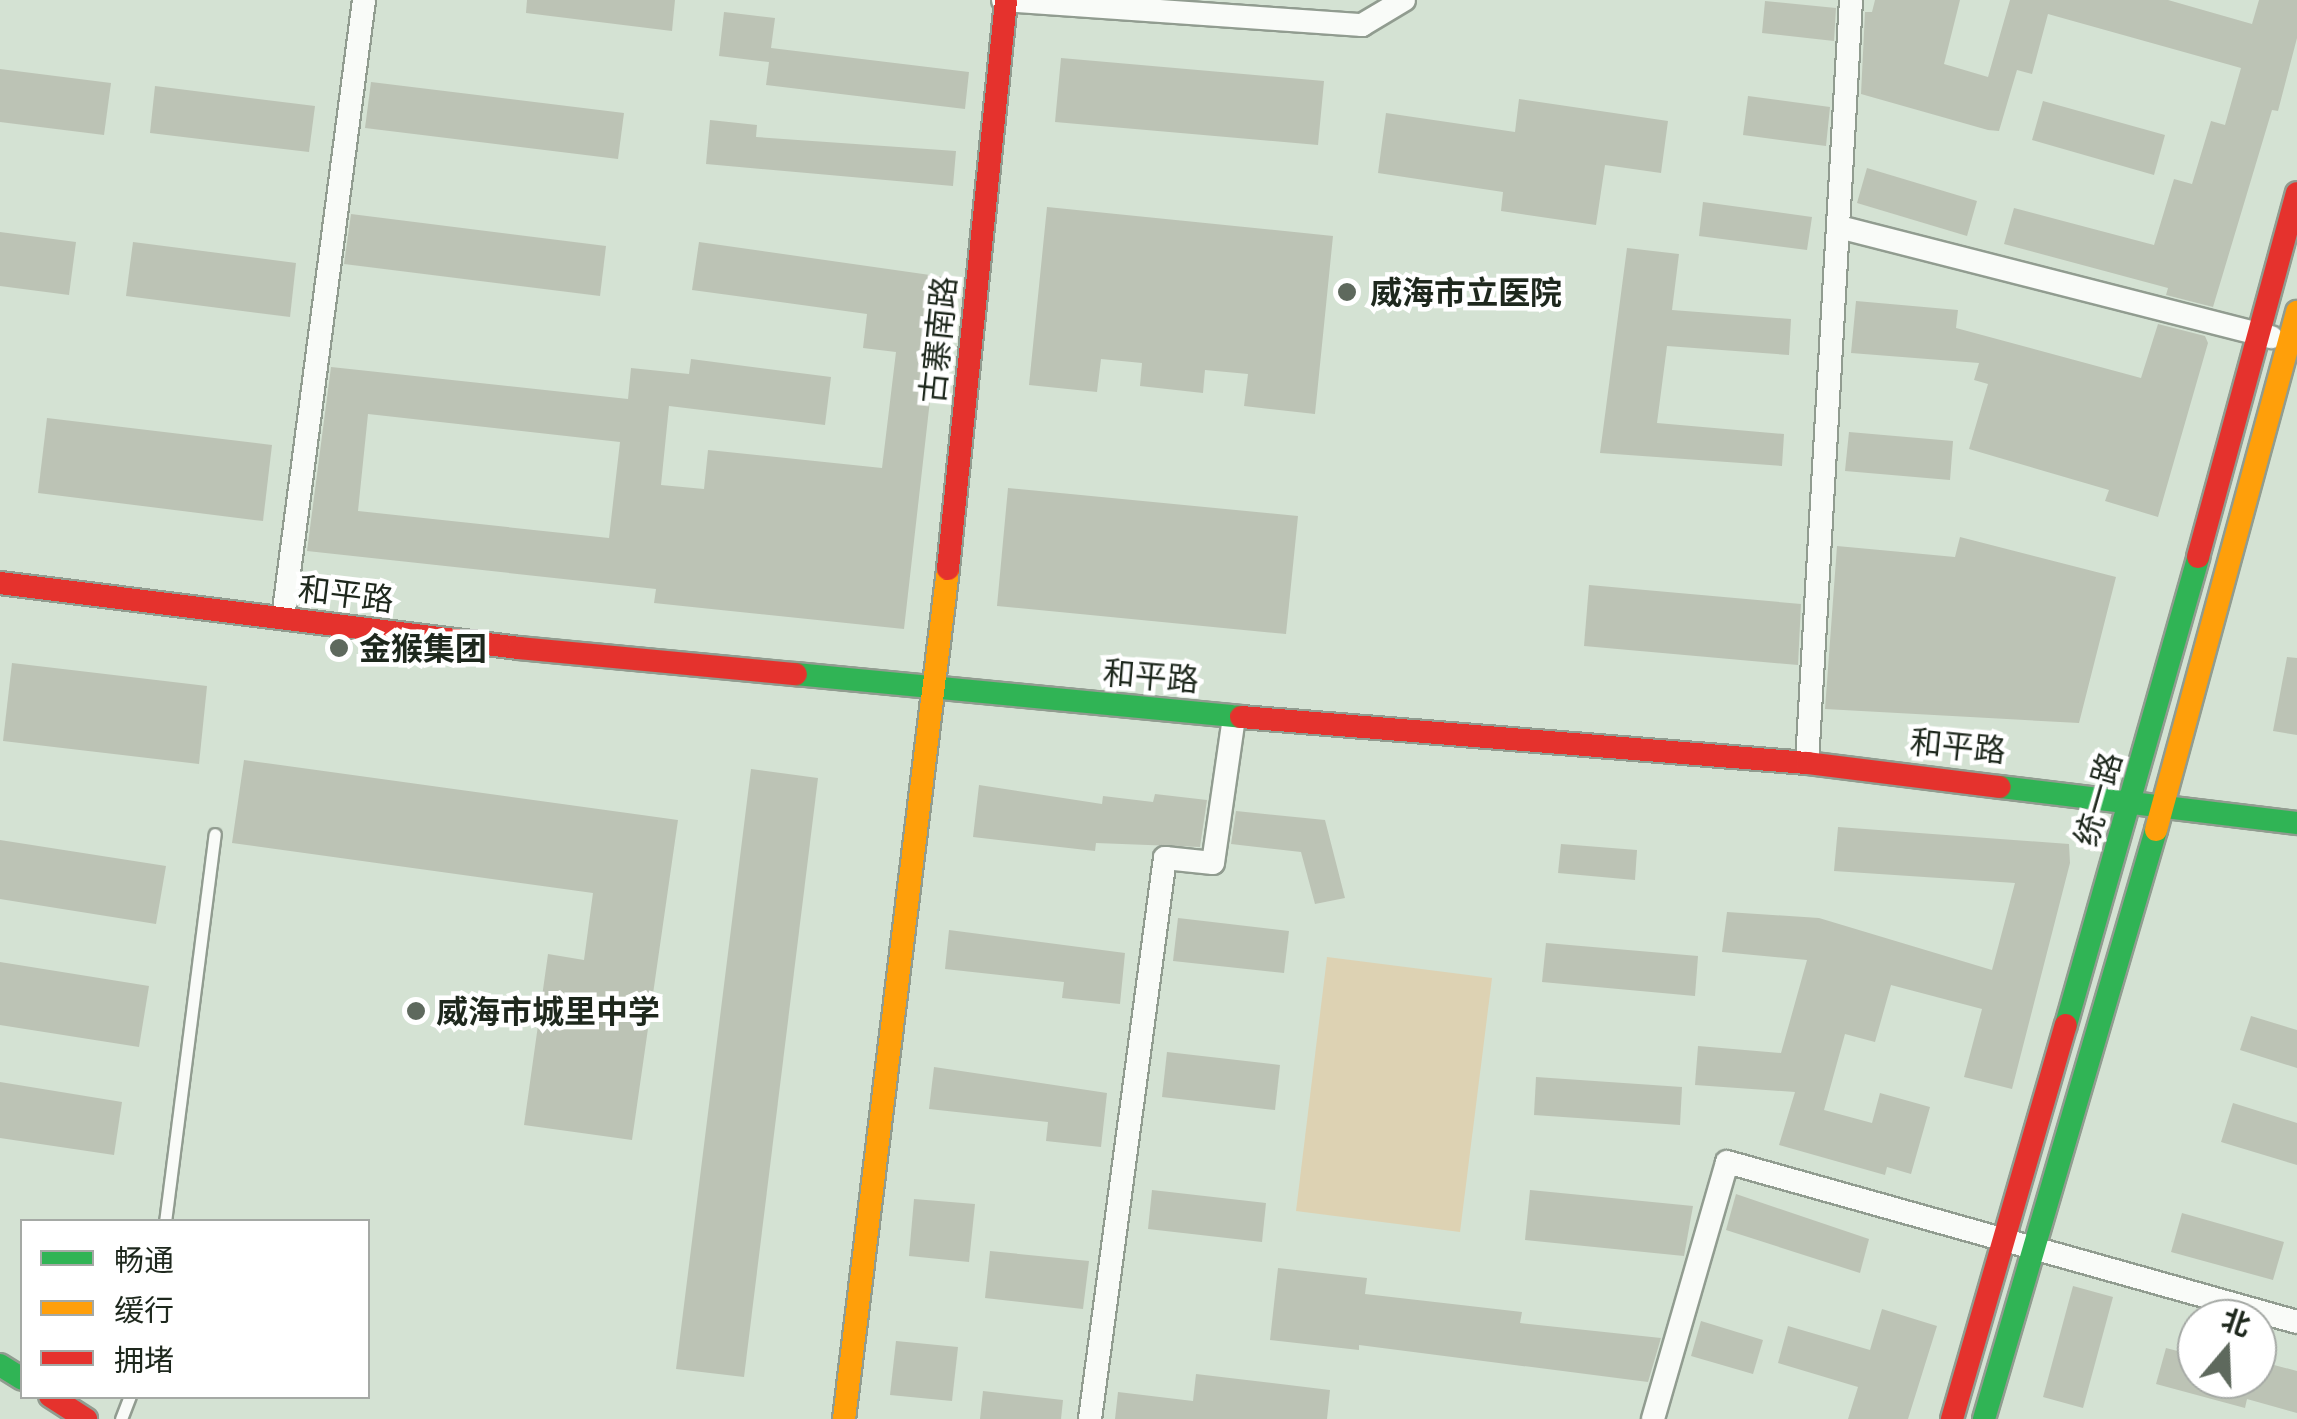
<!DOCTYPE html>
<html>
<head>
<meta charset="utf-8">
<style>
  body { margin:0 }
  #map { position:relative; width:2297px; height:1419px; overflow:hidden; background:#d4e2d3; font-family:"Golos Text","Noto Sans SC",sans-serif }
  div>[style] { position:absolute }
  .green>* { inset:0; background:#ddd2b3 }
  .building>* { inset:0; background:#bcc3b5 }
  .roads { filter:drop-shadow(2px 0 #919c90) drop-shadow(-2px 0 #919c90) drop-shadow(0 2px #919c90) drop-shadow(0 -2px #919c90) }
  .lane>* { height:11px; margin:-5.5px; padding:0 5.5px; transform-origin:5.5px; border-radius:5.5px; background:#f9fbf8 }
  .street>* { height:22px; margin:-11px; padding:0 11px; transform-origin:11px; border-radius:11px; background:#f9fbf8 }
  .fast>* { height:22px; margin:-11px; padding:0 11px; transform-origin:11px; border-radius:11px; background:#30b455 }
  .slow>* { height:22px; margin:-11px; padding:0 11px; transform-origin:11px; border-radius:11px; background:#ff9f0a }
  .jam>* { height:22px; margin:-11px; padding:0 11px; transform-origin:11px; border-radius:11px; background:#e5322d }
  .dots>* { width:28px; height:28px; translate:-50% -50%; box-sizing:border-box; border:5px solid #fff; border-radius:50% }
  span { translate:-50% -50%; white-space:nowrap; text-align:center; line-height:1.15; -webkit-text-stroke:9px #fff; paint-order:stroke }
  .poi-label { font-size:32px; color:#1e281d; font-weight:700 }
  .left { translate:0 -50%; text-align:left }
  .street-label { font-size:32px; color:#1e281d }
  .legend { position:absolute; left:20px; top:1219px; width:350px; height:180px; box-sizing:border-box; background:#fff; border:2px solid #a5a9a5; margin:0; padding:12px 18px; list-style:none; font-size:30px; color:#1e281d }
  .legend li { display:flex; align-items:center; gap:20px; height:50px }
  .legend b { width:50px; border:2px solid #a5a9a5 }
  .north { position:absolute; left:2177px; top:1299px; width:100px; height:100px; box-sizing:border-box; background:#fff; border:2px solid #a5a9a5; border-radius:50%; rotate:19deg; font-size:28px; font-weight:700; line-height:40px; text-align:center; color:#1e281d }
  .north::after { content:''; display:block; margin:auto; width:35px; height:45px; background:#5e695d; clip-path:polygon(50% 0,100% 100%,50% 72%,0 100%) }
</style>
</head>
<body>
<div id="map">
  <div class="green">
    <div style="clip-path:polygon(1327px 957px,1492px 978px,1460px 1232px,1296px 1211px)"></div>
  </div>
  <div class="building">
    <div style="clip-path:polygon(527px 0,675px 0,672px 31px,526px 13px)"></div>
    <div style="clip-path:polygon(1875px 0,1960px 0,1944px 64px,1988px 77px,2010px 0,2168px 0,2252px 24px,2259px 0,2297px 0,2297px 38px,2278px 111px,2272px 110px,2213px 307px,2166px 295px,2168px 288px,2004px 244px,2014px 208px,2154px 245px,2174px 179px,2192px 184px,2211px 121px,2225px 125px,2241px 68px,2048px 14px,2032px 74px,2017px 70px,1999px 131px,1988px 130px,1861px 94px,1865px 12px,1872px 12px)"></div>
    <div style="clip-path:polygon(1765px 1px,1836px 8px,1834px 41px,1762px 33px)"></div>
    <div style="clip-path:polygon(724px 12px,775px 18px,771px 48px,969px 72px,965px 109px,766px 85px,769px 62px,719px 56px)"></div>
    <div style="clip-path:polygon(1061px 58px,1324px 81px,1318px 145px,1055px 122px)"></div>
    <div style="clip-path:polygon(0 69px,111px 83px,104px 135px,0 122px)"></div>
    <div style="clip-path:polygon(371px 82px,624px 113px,618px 159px,365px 128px)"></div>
    <div style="clip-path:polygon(155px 86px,315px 106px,309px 152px,150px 133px)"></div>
    <div style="clip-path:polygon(1748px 96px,1830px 107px,1826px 146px,1743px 135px)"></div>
    <div style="clip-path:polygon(1519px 99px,1668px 121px,1661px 173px,1605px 165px,1596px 225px,1501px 211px,1503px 192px,1378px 173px,1386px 113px,1515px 132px)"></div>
    <div style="clip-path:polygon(2043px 101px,2165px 135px,2154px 175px,2032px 140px)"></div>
    <div style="clip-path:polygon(710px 120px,757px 125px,756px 137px,956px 151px,953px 186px,706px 164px)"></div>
    <div style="clip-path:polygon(1867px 168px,1977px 201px,1967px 236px,1857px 203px)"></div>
    <div style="clip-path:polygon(1703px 202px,1812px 217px,1807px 250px,1699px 236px)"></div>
    <div style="clip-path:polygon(1047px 207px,1333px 236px,1315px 414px,1244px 406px,1248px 374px,1205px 370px,1203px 393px,1140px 386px,1142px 363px,1101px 359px,1097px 392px,1029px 385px)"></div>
    <div style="clip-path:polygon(351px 214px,606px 246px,600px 296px,344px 264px)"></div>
    <div style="clip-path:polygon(0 232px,76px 242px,69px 295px,0 286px)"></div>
    <div style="clip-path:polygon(133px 242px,296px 263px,290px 317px,126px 296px)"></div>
    <div style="clip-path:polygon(evenodd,699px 242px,944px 277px,904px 629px,654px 603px,656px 589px,307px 551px,331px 367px,628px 399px,631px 368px,689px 374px,691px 359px,831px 377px,825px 425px,669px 406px,661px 485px,704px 489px,708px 450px,882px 468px,896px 352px,863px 348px,867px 314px,692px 290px,699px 242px,368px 414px,620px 442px,609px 538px,358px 511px,368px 414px)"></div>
    <div style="clip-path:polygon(1627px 248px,1679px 254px,1672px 310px,1791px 319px,1789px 355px,1667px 346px,1657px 423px,1784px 434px,1782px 466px,1600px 453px)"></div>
    <div style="clip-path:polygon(1856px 301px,1958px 310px,1956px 328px,2141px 378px,2158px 324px,2205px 336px,2208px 343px,2158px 517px,2105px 501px,2109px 490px,1969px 449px,1988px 384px,1974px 380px,1979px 363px,1851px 353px)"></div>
    <div style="clip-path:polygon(47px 418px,272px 445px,263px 521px,38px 493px)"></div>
    <div style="clip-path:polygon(1849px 432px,1953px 441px,1950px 480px,1845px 471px)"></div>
    <div style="clip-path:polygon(1008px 488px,1298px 516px,1286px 634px,997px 606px)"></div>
    <div style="clip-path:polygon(1960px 537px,2116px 577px,2079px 723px,1825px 709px,1837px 546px,1955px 557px)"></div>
    <div style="clip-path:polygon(1589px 585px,1801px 604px,1798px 665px,1584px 646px)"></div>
    <div style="clip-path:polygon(2287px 657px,2297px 658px,2297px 735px,2273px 731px)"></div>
    <div style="clip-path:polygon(12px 663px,207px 686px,199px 764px,3px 741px)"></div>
    <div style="clip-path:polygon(244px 760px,678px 820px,632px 1140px,524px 1125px,548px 954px,584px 960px,593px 893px,232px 843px)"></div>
    <div style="clip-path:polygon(751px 769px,818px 778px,744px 1377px,676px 1369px)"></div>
    <div style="clip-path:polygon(979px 785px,1102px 804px,1103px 796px,1153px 802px,1155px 794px,1207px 800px,1200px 847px,1096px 843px,1095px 851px,973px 837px)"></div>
    <div style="clip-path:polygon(1236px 811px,1325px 820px,1345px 898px,1315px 904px,1301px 852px,1231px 844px)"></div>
    <div style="clip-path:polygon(1838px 827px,2069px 844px,2070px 863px,2012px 1089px,1964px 1077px,1982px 1009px,1891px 985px,1875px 1042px,1845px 1034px,1824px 1110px,1872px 1123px,1880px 1093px,1930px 1107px,1911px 1174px,1887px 1167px,1885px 1175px,1779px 1145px,1795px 1092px,1695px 1085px,1698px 1046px,1781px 1053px,1807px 960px,1722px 952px,1727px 912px,1819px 918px,1992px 970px,2015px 883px,1834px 871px)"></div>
    <div style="clip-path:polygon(0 840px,166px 866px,156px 924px,0 899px)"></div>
    <div style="clip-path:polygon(1561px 844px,1637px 850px,1635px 880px,1558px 873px)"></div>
    <div style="clip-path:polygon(1178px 918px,1289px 931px,1284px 973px,1173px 961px)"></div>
    <div style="clip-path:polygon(949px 930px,1125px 953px,1120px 1004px,1062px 998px,1064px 982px,945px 969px)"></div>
    <div style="clip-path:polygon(1546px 943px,1698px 956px,1695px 996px,1542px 982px)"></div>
    <div style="clip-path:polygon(0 962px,149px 986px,139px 1047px,0 1025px)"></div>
    <div style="clip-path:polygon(2251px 1016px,2297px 1030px,2297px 1068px,2240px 1050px)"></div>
    <div style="clip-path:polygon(1167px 1052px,1280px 1065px,1275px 1110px,1162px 1097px)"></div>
    <div style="clip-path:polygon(934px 1067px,1107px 1093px,1101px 1147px,1046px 1141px,1048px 1122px,929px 1109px)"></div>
    <div style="clip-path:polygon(1536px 1077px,1682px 1087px,1680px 1125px,1534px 1115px)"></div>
    <div style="clip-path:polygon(0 1082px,122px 1102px,114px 1155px,0 1138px)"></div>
    <div style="clip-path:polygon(2233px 1103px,2297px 1123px,2297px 1165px,2221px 1142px)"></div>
    <div style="clip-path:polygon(1152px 1190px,1266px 1203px,1262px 1242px,1148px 1229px)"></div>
    <div style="clip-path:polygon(1530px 1190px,1693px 1206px,1684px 1256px,1525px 1240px)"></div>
    <div style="clip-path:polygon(1736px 1194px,1869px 1239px,1860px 1273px,1726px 1230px)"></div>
    <div style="clip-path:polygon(914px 1199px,975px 1204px,969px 1262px,909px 1256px)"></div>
    <div style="clip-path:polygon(2182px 1213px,2284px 1242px,2273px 1280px,2171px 1252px)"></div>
    <div style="clip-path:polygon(990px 1251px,1089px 1261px,1083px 1309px,985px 1298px)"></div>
    <div style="clip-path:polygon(1278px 1268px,1367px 1278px,1365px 1294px,1522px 1312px,1520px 1323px,1661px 1338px,1648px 1382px,1359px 1345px,1359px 1350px,1270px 1340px)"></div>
    <div style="clip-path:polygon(2073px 1286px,2113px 1297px,2083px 1408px,2043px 1397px)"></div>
    <div style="clip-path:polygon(1882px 1309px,1937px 1326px,1908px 1419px,1848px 1419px,1858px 1387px,1778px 1363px,1788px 1326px,1870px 1350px)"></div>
    <div style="clip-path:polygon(1701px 1321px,1763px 1340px,1753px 1374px,1691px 1356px)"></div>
    <div style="clip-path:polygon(896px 1341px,958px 1347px,952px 1401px,890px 1395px)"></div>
    <div style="clip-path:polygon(2166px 1348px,2197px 1356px,2197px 1379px,2257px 1379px,2259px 1361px,2297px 1371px,2297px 1413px,2247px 1399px,2245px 1408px,2156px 1384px)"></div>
    <div style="clip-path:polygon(1196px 1374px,1330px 1390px,1327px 1419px,1115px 1419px,1118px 1392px,1193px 1401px)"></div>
    <div style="clip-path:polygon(983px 1391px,1063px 1400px,1061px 1419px,980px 1419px)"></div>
  </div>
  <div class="roads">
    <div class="lane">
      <div style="left:165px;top:1222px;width:391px;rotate:-82.7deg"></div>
      <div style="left:121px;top:1419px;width:25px;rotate:-69deg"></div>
    </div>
    <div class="street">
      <div style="left:1003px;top:0;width:360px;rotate:4deg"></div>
      <div style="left:1362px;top:25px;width:49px;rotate:-30.8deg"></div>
      <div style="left:1839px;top:227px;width:446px;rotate:14.3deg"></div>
      <div style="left:283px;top:618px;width:623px;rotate:-82.53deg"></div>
      <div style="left:1807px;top:763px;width:764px;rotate:-86.7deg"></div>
      <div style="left:1090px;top:1419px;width:566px;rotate:-82.39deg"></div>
      <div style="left:1165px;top:858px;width:48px;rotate:5.9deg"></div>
      <div style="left:1213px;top:863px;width:148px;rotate:-81.8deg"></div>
      <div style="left:1653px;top:1419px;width:267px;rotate:-73.9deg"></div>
      <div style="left:1727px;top:1162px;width:592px;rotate:15.68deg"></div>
    </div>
    <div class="fast">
      <div style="left:796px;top:674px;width:447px;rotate:5.5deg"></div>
      <div style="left:2000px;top:787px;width:299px;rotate:6.9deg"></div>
      <div style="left:2066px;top:1025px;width:486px;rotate:-74.2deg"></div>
      <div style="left:0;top:1365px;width:26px;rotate:32deg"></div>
      <div style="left:1984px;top:1419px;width:614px;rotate:-73.72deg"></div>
    </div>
    <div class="slow">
      <div style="left:2156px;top:830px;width:537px;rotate:-74.77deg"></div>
      <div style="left:844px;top:1419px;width:856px;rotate:-83.02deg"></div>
    </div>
    <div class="jam">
      <div style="left:2198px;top:557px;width:377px;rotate:-74.8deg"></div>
      <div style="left:948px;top:569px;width:571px;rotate:-84.17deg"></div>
      <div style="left:0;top:583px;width:523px;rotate:7.14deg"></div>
      <div style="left:519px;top:648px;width:278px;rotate:5.4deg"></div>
      <div style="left:1241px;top:717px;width:568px;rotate:4.65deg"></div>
      <div style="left:1807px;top:763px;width:194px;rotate:7.1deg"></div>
      <div style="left:50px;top:1396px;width:43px;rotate:32.6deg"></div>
      <div style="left:1952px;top:1419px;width:410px;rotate:-73.9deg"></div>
    </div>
  </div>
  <div class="dots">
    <div style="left:1347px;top:292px;background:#5e695d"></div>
    <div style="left:339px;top:648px;background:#5e695d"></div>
    <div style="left:416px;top:1011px;background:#5e695d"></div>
  </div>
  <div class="poi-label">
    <span class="left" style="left:1370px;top:292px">威海市立医院</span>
    <span class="left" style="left:359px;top:648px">金猴集团</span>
    <span class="left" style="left:436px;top:1011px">威海市城里中学</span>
  </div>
  <div class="street-label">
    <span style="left:938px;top:340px;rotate:-84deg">古寨南路</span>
    <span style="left:346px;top:594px;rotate:7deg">和平路</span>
    <span style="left:1151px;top:676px;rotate:5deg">和平路</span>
    <span style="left:1958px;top:746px;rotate:6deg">和平路</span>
    <span style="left:2098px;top:799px;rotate:-74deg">统一路</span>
  </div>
  <ul class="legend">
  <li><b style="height:12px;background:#30b455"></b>畅通</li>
  <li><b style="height:12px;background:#ff9f0a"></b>缓行</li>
  <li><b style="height:12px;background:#e5322d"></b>拥堵</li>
  </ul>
  <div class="north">北</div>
</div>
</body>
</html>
